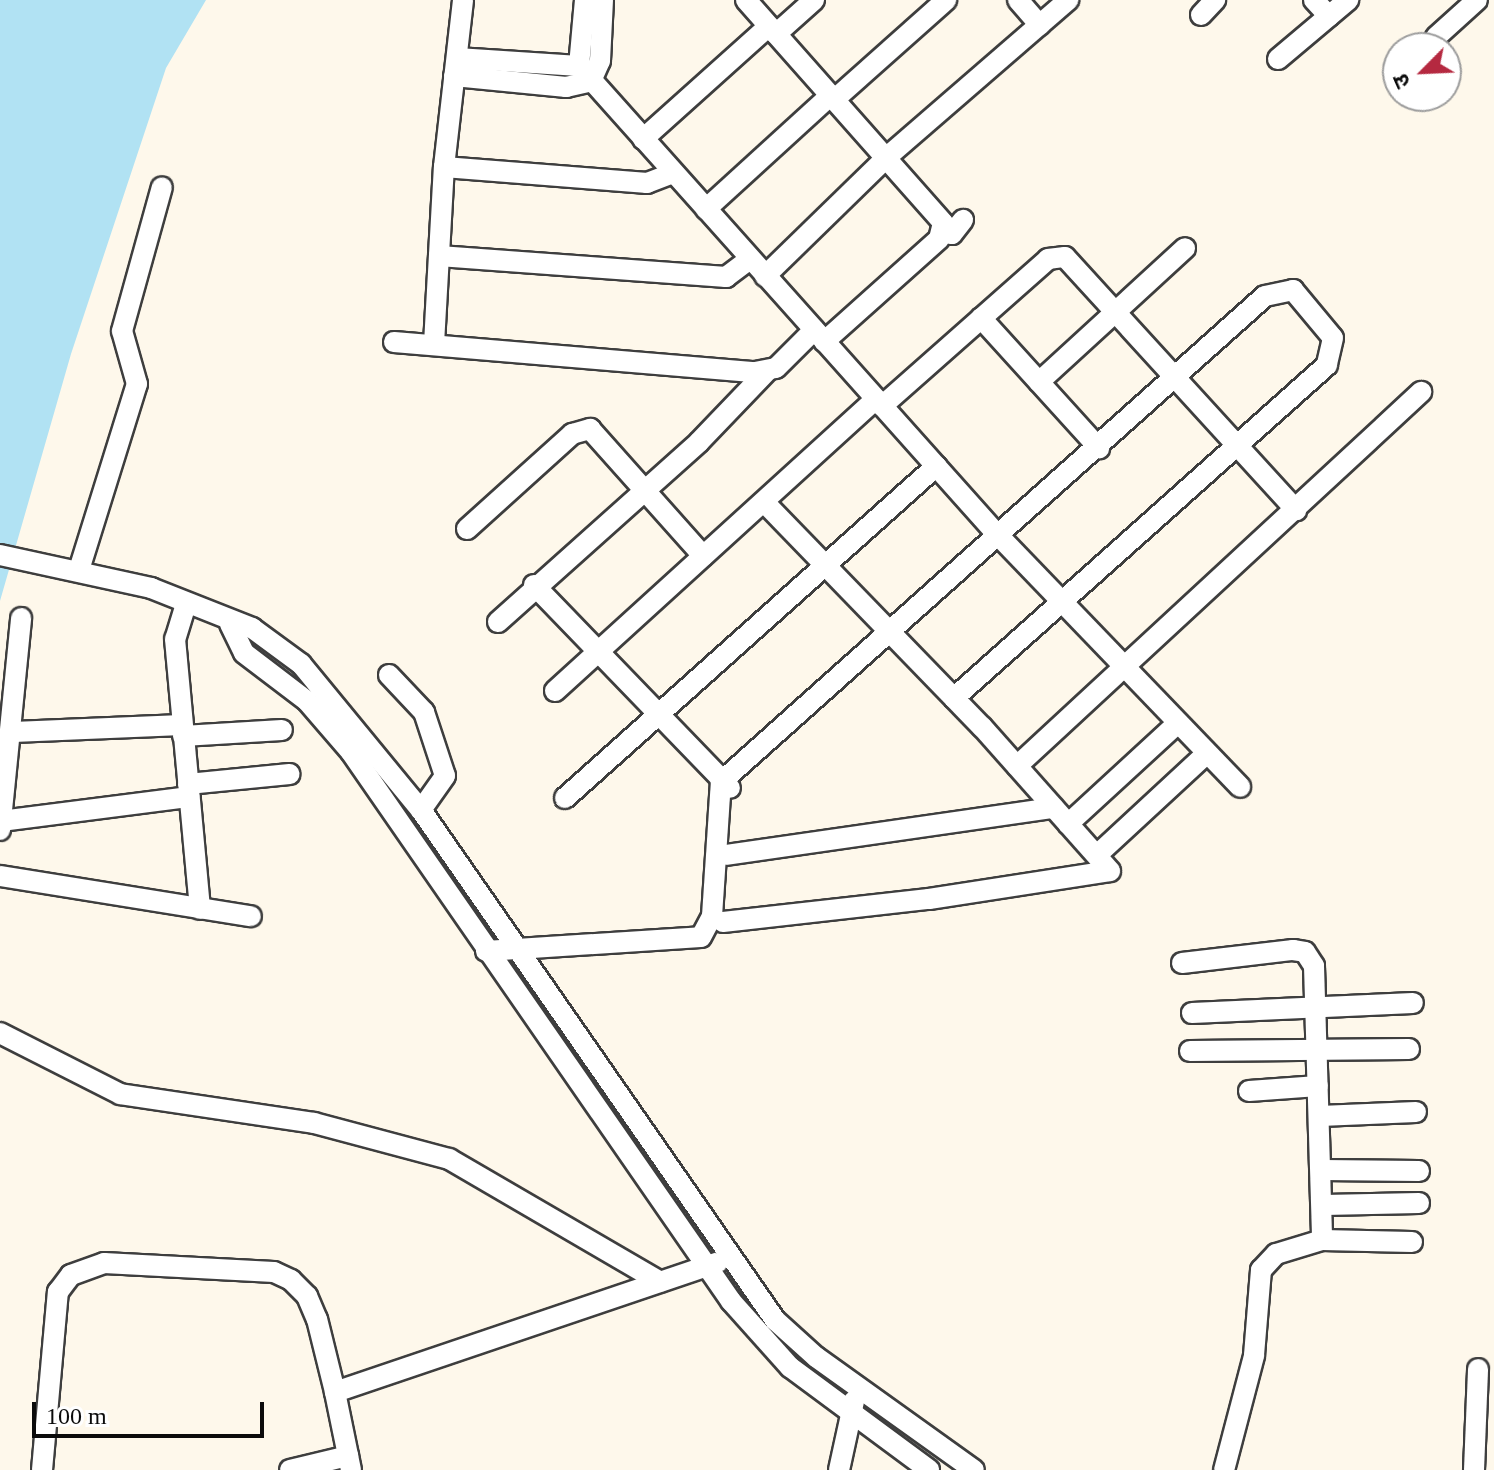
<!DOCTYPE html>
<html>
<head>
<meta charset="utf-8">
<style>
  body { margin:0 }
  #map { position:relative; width:1494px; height:1470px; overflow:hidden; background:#fef8eb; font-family:"Times New Roman","Noto Sans Devanagari",serif }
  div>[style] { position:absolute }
  .water>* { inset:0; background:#b1e2f3 }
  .roads { filter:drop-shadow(2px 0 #3e3e3e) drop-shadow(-2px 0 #3e3e3e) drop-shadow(0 2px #3e3e3e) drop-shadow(0 -2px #3e3e3e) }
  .minor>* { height:20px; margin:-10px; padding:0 10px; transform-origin:10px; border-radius:10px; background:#fff }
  span { translate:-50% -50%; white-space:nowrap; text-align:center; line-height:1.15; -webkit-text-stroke:8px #fff; paint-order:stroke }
  .north { position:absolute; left:1382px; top:32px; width:80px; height:80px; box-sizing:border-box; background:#fff; border:2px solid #9d9d9d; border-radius:50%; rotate:246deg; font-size:22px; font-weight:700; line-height:32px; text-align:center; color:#0b0b0b }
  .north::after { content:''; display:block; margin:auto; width:28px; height:36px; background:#b52940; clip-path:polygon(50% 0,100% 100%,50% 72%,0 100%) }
  .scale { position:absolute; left:32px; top:1402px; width:232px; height:36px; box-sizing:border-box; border:4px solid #0b0b0b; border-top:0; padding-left:10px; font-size:24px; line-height:28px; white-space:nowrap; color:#0b0b0b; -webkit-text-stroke:6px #fff; paint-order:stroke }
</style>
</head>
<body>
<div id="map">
  <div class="water">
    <div style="clip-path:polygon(0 0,206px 0,166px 68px,71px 354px,0 601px)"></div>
  </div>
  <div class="roads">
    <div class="minor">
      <div style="left:746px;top:0;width:298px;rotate:48.5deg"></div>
      <div style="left:943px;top:223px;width:16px;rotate:104deg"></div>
      <div style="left:939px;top:239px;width:154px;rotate:138.2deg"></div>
      <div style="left:1018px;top:0;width:33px;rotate:49deg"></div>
      <div style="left:1314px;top:0;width:22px;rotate:47deg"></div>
      <div style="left:1201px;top:15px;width:21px;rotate:-47deg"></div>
      <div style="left:776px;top:34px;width:51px;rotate:-41.8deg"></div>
      <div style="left:1436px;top:37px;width:55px;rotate:-42.1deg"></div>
      <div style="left:457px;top:58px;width:122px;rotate:3.8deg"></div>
      <div style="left:579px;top:66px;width:66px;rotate:-84.8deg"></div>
      <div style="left:1278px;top:59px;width:92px;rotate:-40.1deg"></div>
      <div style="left:579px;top:66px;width:623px;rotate:48.25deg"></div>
      <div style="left:994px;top:531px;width:355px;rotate:46.1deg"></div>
      <div style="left:454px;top:76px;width:113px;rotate:5.6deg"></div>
      <div style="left:566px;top:87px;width:26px;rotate:-13deg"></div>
      <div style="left:591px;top:81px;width:22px;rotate:-66deg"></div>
      <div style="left:600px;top:61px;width:61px;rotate:-87.2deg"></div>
      <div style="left:835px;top:99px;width:149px;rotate:-41.7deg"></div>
      <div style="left:643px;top:139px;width:169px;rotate:-41.9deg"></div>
      <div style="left:444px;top:167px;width:204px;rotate:4.5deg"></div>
      <div style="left:647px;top:183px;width:28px;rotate:-21deg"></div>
      <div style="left:706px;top:209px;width:169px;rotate:-42.4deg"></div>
      <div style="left:943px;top:232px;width:9px;rotate:13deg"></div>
      <div style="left:952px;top:234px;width:18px;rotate:-52deg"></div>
      <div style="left:439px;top:256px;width:288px;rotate:4.2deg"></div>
      <div style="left:726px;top:277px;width:30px;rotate:-37deg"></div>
      <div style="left:765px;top:276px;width:170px;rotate:-44.3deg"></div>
      <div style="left:887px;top:157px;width:240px;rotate:-40.9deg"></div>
      <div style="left:981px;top:318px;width:176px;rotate:47.8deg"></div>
      <div style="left:394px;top:342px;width:362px;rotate:4.8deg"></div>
      <div style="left:755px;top:372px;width:21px;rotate:-11deg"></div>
      <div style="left:776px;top:368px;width:54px;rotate:-45deg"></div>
      <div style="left:434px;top:344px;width:177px;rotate:-86.8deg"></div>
      <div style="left:444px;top:167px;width:168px;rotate:-83.5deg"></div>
      <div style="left:1039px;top:382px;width:198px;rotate:-42.5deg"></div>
      <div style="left:882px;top:406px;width:222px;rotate:-41.5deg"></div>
      <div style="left:1048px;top:259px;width:17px;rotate:-7deg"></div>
      <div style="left:1065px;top:257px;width:343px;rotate:47.6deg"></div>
      <div style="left:467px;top:529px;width:142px;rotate:-42.1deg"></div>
      <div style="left:572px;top:434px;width:19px;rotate:-16deg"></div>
      <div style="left:590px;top:429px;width:170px;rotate:48.3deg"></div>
      <div style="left:0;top:555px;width:155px;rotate:12.3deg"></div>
      <div style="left:151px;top:588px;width:109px;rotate:21.6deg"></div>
      <div style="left:252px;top:628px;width:61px;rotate:36.3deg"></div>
      <div style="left:301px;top:664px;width:189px;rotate:50.6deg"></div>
      <div style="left:421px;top:810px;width:621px;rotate:55.23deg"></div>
      <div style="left:775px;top:1320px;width:55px;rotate:42.1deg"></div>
      <div style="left:816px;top:1357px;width:194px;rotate:35.6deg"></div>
      <div style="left:79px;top:570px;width:195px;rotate:-72.7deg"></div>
      <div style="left:137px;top:384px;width:55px;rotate:-105.8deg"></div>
      <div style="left:122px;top:331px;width:149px;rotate:-74.5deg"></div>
      <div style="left:534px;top:585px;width:282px;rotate:46deg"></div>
      <div style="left:186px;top:604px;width:37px;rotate:107deg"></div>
      <div style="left:175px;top:639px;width:271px;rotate:84.7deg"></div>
      <div style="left:498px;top:622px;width:270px;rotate:-41.8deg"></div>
      <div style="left:699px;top:442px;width:98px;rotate:-46.2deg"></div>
      <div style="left:230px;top:624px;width:32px;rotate:64deg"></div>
      <div style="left:244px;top:653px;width:79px;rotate:37.3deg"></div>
      <div style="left:307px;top:701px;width:67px;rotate:49.2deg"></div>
      <div style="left:351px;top:752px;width:668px;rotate:55.31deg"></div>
      <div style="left:731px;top:1301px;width:89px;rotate:48.2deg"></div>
      <div style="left:790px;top:1367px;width:173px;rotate:36.5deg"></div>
      <div style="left:389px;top:675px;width:51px;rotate:46.6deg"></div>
      <div style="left:424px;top:712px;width:67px;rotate:71.8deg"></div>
      <div style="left:445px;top:776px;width:42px;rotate:125.2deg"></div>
      <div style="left:555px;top:691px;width:434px;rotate:-42.3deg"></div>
      <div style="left:13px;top:732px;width:169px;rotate:-2.4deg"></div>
      <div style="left:183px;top:736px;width:99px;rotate:-3.5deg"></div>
      <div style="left:1017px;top:766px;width:551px;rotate:-42.79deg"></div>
      <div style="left:188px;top:784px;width:102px;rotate:-5.6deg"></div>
      <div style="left:565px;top:798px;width:498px;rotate:-41.8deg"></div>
      <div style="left:1px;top:821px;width:190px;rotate:-7.3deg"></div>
      <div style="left:1068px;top:824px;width:149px;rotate:-42.6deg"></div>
      <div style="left:0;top:830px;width:213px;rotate:-84.3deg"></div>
      <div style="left:726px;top:855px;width:331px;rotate:-8.2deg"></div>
      <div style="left:1097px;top:855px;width:150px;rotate:-42.8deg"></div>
      <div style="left:0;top:876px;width:254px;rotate:9.1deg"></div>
      <div style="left:723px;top:922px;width:207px;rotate:-6.4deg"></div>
      <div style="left:929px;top:899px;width:183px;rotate:-8.8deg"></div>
      <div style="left:1110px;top:871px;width:193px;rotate:-131.6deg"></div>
      <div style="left:982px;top:727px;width:313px;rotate:-134.1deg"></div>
      <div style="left:486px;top:951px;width:215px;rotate:-3.7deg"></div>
      <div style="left:701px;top:937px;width:24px;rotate:-62deg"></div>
      <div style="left:712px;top:916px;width:134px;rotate:-86.2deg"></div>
      <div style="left:721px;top:782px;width:729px;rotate:-41.78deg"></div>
      <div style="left:1265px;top:296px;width:29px;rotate:-12deg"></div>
      <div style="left:1293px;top:290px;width:62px;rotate:50.2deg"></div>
      <div style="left:1333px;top:338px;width:28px;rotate:103deg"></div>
      <div style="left:1327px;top:365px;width:500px;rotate:138.24deg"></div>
      <div style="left:1182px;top:963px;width:112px;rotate:-6.7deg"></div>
      <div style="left:1293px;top:950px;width:12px;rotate:9deg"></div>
      <div style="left:1305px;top:952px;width:17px;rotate:57deg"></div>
      <div style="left:1314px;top:966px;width:274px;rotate:88.3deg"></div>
      <div style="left:1322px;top:1240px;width:48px;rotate:163.1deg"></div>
      <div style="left:1276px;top:1254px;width:22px;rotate:133deg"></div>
      <div style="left:1261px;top:1270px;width:86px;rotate:94.7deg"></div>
      <div style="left:1254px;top:1356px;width:118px;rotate:104.7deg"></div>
      <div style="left:1192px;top:1013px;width:221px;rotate:-2.6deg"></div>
      <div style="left:0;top:1033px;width:135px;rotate:26.9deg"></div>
      <div style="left:120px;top:1094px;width:196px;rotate:8.5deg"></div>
      <div style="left:314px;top:1123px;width:140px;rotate:14.9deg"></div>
      <div style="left:449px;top:1159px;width:244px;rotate:30.2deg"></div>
      <div style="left:1190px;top:1051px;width:219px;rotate:-0.5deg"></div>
      <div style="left:1249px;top:1091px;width:69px;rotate:-4.1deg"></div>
      <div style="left:1320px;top:1116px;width:96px;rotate:-2.4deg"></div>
      <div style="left:1322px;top:1170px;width:97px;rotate:0.6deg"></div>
      <div style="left:1324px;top:1205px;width:95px;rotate:-1.2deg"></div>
      <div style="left:1322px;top:1240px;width:90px;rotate:1.3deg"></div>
      <div style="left:42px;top:1470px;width:179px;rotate:-84.9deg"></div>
      <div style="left:58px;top:1292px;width:21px;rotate:-53deg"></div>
      <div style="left:71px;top:1275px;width:35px;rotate:-20deg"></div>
      <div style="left:104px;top:1263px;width:170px;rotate:3deg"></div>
      <div style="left:274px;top:1272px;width:19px;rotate:25deg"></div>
      <div style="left:291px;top:1280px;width:23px;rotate:45deg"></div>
      <div style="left:307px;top:1296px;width:25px;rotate:67deg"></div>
      <div style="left:317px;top:1319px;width:75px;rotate:76.1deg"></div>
      <div style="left:290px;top:1470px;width:60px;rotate:-13.6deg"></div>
      <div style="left:351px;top:1470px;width:80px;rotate:-101.6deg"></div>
      <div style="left:335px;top:1392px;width:404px;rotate:-18.7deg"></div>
      <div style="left:839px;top:1470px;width:71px;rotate:-77.7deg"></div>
      <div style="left:1474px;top:1470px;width:101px;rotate:-87.7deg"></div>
    </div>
  </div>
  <div class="north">उ</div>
  <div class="scale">100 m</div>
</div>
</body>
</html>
